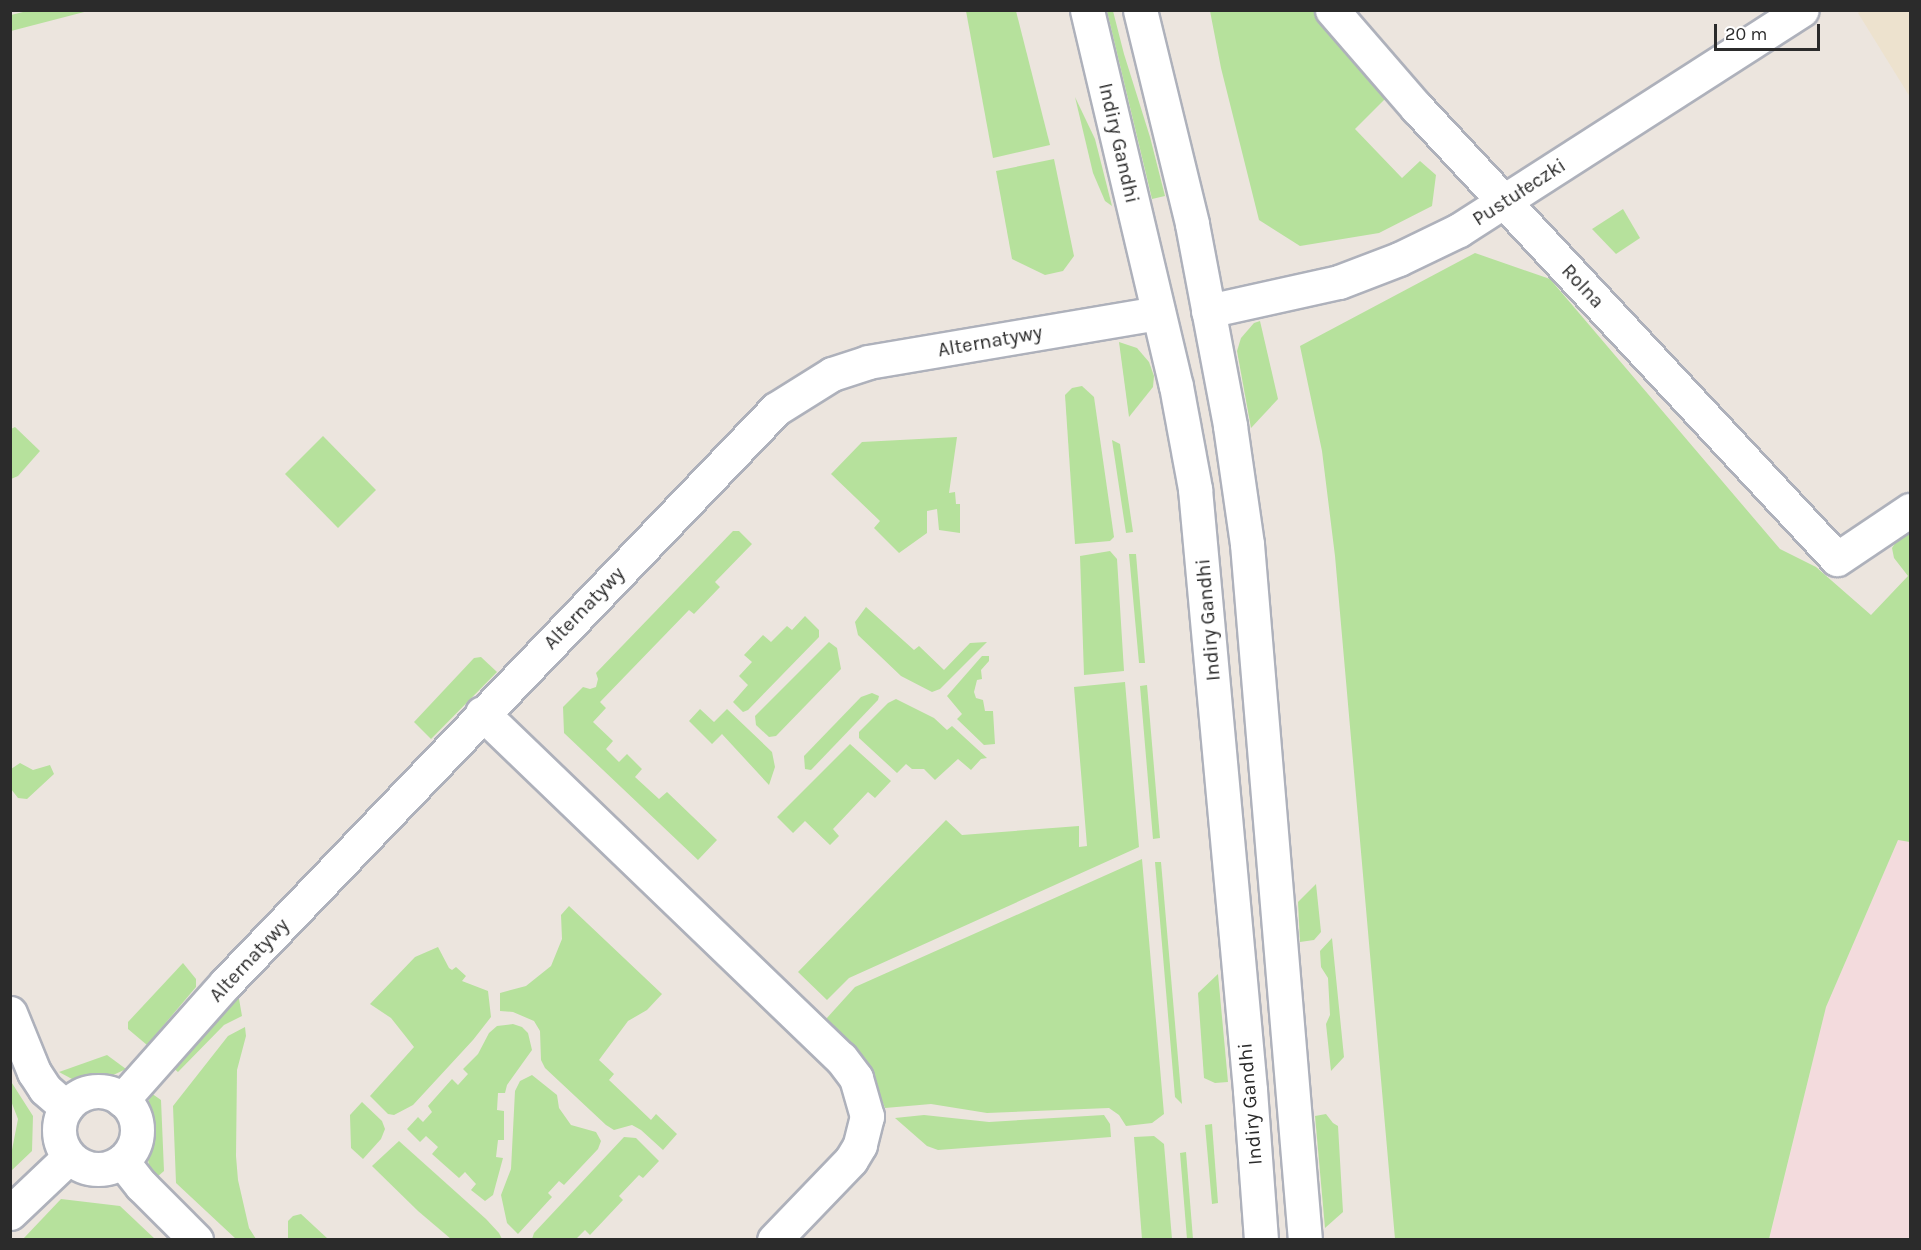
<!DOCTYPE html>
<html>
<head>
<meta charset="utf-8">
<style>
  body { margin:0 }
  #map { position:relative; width:1921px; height:1250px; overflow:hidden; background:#ece5de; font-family:Karla,sans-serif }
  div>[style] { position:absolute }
  .education>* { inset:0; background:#ede2ce }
  .medical>* { inset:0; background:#f3dbdd }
  .green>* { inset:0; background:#b6e19c }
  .roads { filter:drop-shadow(2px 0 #aeb1bb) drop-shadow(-2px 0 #aeb1bb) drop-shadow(0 2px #aeb1bb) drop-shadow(0 -2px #aeb1bb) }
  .minor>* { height:33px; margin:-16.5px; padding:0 16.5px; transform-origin:16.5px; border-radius:16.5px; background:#fff }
  .minor>.ring { margin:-16.5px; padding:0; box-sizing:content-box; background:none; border:33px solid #fff; border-radius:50% }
  span { translate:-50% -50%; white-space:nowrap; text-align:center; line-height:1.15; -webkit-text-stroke:5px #fff; paint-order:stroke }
  .street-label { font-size:20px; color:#2b2b2b }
  .frame { position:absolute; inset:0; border:12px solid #2b2b2b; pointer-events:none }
  .scale { position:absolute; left:1714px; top:24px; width:106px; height:27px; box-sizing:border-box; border:3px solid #2b2b2b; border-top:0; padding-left:8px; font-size:18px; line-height:21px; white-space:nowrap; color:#2b2b2b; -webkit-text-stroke:4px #fff; paint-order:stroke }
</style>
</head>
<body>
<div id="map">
  <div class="education">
    <div style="clip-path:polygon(1861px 11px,1910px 11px,1910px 97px,1858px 13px)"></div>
  </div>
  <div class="medical">
    <div style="clip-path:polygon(1910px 812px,1910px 1239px,1769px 1240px,1826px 1007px)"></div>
  </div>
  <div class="green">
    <div style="clip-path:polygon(27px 11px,27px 10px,88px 11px,11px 31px,11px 15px)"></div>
    <div style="clip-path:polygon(966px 11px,1016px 11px,1050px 145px,993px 158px)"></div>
    <div style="clip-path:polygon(1107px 11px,1113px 11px,1124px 54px,1150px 137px,1165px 196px,1152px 199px)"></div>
    <div style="clip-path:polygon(1210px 11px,1315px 11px,1389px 95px,1355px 129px,1402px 178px,1420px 161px,1436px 175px,1432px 206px,1379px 233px,1300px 246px,1259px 220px,1221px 68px)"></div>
    <div style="clip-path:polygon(1075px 97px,1095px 139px,1112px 206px,1105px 201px,1093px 173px)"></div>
    <div style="clip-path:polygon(1054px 159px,1074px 256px,1063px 271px,1045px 275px,1012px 259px,996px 171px)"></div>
    <div style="clip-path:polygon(1623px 209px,1640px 238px,1616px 254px,1592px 229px)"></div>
    <div style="clip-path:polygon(1475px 253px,1550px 279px,1780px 549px,1816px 567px,1871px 615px,1908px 576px,1894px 558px,1892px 548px,1903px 531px,1910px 526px,1910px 842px,1898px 840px,1826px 1007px,1769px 1239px,1395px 1239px,1335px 556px,1322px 451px,1300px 346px)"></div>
    <div style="clip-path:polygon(1260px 321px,1278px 399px,1251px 428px,1237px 351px,1241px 338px,1254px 323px)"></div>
    <div style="clip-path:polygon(1119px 342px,1137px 348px,1149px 362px,1154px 376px,1153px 387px,1129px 417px)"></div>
    <div style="clip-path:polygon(1082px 386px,1094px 397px,1114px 537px,1110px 541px,1075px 544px,1065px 395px,1072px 388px)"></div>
    <div style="clip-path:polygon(15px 427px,40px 451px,18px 476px,11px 479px,11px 429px)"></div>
    <div style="clip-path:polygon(323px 436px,376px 490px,338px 528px,285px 474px)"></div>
    <div style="clip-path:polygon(957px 437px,949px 493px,955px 492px,956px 504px,960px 504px,960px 533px,939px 530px,937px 509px,927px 511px,927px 533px,899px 553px,874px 528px,880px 521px,831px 474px,862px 442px)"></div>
    <div style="clip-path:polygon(1112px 440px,1120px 444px,1133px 532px,1126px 533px)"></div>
    <div style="clip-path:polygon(733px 531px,739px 531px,752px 544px,715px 582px,720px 587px,694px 614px,689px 610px,600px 702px,606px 708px,593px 722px,613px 741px,606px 749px,619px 762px,627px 754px,642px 769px,635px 777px,659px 799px,667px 792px,717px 840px,698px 860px,564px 733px,563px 707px,583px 687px,590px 689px,596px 687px,598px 679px,596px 673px)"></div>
    <div style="clip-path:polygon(1110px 551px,1117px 559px,1124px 671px,1084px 675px,1080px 556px)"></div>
    <div style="clip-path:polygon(1136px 554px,1145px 663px,1139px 663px,1129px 554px)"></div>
    <div style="clip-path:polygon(866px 607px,914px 650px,919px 646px,944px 670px,970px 643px,987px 642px,940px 689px,932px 692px,901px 676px,858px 635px,855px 622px)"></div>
    <div style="clip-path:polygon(805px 616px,819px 630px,819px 637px,748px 710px,743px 712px,733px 702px,748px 685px,739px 676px,752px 662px,744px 655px,763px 635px,771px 642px,787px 626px,792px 630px)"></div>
    <div style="clip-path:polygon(829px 642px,837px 648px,841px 669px,776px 736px,769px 737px,756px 725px,755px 716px)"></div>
    <div style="clip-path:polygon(982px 656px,989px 656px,989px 661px,981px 670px,982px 679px,977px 680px,974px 692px,976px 698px,983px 700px,985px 711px,993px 711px,995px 744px,984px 745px,957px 719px,962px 714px,947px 696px)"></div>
    <div style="clip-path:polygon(481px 657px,497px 672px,431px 739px,414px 722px,474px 658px)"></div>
    <div style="clip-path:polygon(1125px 682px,1139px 847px,849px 978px,827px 1000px,798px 972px,946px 820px,962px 835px,1079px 826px,1079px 847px,1087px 846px,1074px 687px)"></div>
    <div style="clip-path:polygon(1147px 685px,1160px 838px,1153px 839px,1140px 686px)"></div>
    <div style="clip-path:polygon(872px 693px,879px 696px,878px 700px,811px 770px,805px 769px,804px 756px,861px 697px)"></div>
    <div style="clip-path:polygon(896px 699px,934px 718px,947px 730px,952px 726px,987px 758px,981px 759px,971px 770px,958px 759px,935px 780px,924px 769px,912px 769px,906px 764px,897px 773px,859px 738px,859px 732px,888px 703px)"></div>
    <div style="clip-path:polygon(700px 709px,714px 722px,727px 709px,772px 752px,775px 767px,769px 785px,722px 734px,712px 744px,689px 721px)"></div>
    <div style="clip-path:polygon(850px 744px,891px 781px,875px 798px,868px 792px,833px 829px,839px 836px,830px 845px,805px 821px,793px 833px,777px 817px)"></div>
    <div style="clip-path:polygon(20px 763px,33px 770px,50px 765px,54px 774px,27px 799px,18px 798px,11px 789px,11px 769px)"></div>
    <div style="clip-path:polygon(1142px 859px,1164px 1114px,1152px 1123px,1126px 1126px,1119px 1115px,1109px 1108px,987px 1113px,931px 1104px,885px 1108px,865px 1058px,826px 1019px,855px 987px)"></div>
    <div style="clip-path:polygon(1155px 862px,1161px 862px,1182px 1104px,1175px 1097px)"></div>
    <div style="clip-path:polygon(1316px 884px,1321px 932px,1314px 940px,1300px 942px,1298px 902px)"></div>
    <div style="clip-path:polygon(569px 906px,662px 994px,647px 1010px,628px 1021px,599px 1060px,614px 1074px,609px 1080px,651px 1120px,656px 1114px,677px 1134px,663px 1150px,641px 1130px,632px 1125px,614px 1130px,606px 1125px,545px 1068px,541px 1060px,540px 1031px,534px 1021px,513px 1012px,500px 1011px,500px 993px,526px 986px,551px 966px,562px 939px,561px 915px)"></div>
    <div style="clip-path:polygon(1332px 938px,1344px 1057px,1331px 1071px,1326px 1024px,1330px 1015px,1328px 978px,1321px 967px,1320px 951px)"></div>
    <div style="clip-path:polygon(438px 947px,449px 968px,452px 970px,456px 967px,466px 976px,462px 981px,488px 991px,491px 1017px,473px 1040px,413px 1105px,394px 1115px,388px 1114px,370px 1096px,414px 1047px,391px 1018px,370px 1004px,415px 957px)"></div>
    <div style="clip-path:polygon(183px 963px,196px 979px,196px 987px,147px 1045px,128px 1029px,128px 1022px)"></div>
    <div style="clip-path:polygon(1218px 974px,1228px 1082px,1215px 1083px,1204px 1078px,1198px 993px)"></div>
    <div style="clip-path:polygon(238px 993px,242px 1016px,224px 1025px,178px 1072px,172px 1067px)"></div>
    <div style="clip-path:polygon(513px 1024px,522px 1027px,528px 1033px,532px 1050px,507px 1085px,505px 1093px,498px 1093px,497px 1110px,504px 1111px,504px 1140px,498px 1140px,496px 1157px,503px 1158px,493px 1195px,485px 1201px,471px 1190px,476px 1184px,465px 1172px,459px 1178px,432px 1154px,438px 1147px,426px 1136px,420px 1142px,407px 1129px,418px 1117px,423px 1122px,432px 1112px,428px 1106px,452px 1079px,458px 1085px,468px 1074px,463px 1069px,478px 1054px,489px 1033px,497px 1026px)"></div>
    <div style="clip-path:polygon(245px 1027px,246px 1036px,237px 1070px,236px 1156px,238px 1180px,249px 1228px,256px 1239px,236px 1239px,176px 1183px,173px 1106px,228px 1036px)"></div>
    <div style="clip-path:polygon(107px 1055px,126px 1069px,109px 1077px,72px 1079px,59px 1072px)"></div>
    <div style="clip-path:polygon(532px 1075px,557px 1095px,559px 1108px,571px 1125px,596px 1132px,601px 1141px,598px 1149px,564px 1185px,559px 1181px,548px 1193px,552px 1197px,518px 1234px,507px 1223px,501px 1195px,511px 1169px,515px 1091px,520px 1081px)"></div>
    <div style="clip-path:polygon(10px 1080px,33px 1116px,32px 1151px,11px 1171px,11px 1155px,18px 1119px,11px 1101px)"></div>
    <div style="clip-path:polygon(151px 1093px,161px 1100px,164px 1171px,156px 1178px,150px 1171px,147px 1154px,152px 1128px,148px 1104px)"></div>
    <div style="clip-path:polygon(362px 1102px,382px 1121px,385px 1129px,381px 1139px,363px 1159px,351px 1148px,350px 1115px)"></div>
    <div style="clip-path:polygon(1326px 1114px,1333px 1123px,1338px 1126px,1343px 1212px,1325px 1228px,1315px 1116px)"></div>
    <div style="clip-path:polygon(924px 1115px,989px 1122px,1104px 1115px,1110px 1124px,1111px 1137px,938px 1150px,927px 1146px,895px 1118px)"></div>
    <div style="clip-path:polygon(1212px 1124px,1218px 1203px,1212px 1204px,1205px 1125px)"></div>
    <div style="clip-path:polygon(1154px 1136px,1164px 1144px,1172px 1239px,1142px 1239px,1134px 1137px)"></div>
    <div style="clip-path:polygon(624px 1137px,636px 1138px,659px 1161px,643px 1178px,639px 1175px,619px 1196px,623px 1200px,590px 1235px,585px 1230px,576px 1239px,532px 1239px,534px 1233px)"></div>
    <div style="clip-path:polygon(399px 1141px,486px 1219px,499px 1233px,502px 1239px,451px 1239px,418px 1211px,372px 1166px)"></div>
    <div style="clip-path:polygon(1186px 1152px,1193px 1239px,1187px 1239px,1180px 1153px)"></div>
    <div style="clip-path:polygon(61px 1199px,120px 1206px,155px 1239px,23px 1239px)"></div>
    <div style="clip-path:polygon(301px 1214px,328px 1239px,288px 1239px,288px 1221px,293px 1216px)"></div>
  </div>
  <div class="roads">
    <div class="minor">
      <div style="left:1087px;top:10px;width:386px;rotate:76.7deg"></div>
      <div style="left:1176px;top:386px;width:105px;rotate:79.5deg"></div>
      <div style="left:1195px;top:489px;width:604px;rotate:84.77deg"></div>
      <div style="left:1250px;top:1090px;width:150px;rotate:85.8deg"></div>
      <div style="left:1140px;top:10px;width:220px;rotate:76.3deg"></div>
      <div style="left:1192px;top:224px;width:206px;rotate:79.3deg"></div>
      <div style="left:1230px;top:426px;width:119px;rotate:81.8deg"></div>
      <div style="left:1247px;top:544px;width:698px;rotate:85.24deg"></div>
      <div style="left:1332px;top:10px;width:130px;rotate:49.1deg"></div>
      <div style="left:1417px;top:108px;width:616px;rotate:47.04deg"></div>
      <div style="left:1837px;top:559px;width:88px;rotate:-33.9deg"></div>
      <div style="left:1208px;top:311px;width:134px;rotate:-12.5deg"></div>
      <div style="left:1339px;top:282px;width:64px;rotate:-21deg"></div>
      <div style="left:1399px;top:259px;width:67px;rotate:-25.8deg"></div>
      <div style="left:1459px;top:230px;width:407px;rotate:-32.7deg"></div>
      <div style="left:482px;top:713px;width:498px;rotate:43.9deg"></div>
      <div style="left:841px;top:1058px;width:25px;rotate:53deg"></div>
      <div style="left:856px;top:1078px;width:40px;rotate:74deg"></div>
      <div style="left:867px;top:1116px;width:30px;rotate:104deg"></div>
      <div style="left:860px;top:1145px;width:17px;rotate:121deg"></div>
      <div style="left:851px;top:1160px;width:111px;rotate:133.9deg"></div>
      <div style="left:10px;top:1013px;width:64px;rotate:67.9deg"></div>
      <div style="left:34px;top:1072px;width:20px;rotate:57deg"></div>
      <div style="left:45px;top:1089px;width:28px;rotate:41deg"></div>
      <div class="ring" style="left:59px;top:1091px;width:45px;height:45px"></div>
      <div style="left:122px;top:1100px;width:157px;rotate:-48.4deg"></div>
      <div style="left:226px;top:983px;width:795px;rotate:-46.22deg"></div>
      <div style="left:776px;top:409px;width:66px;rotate:-32deg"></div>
      <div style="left:832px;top:374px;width:38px;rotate:-18deg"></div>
      <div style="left:868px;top:362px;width:294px;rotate:-9.6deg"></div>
      <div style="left:122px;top:1161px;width:31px;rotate:52deg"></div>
      <div style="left:141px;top:1185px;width:78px;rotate:45deg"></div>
      <div style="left:10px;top:1213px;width:81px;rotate:-43.5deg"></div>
    </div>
  </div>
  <div class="street-label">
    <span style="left:1119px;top:143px;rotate:77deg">Indiry Gandhi</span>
    <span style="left:1519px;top:192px;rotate:-33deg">Pustułeczki</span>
    <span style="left:1583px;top:286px;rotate:47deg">Rolna</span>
    <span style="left:990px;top:341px;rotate:-10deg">Alternatywy</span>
    <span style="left:584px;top:608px;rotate:-46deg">Alternatywy</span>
    <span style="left:1208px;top:620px;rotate:-95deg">Indiry Gandhi</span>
    <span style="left:249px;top:960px;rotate:-47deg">Alternatywy</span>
    <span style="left:1250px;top:1104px;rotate:-95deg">Indiry Gandhi</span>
  </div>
  <div class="frame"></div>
  <div class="scale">20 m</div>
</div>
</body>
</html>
